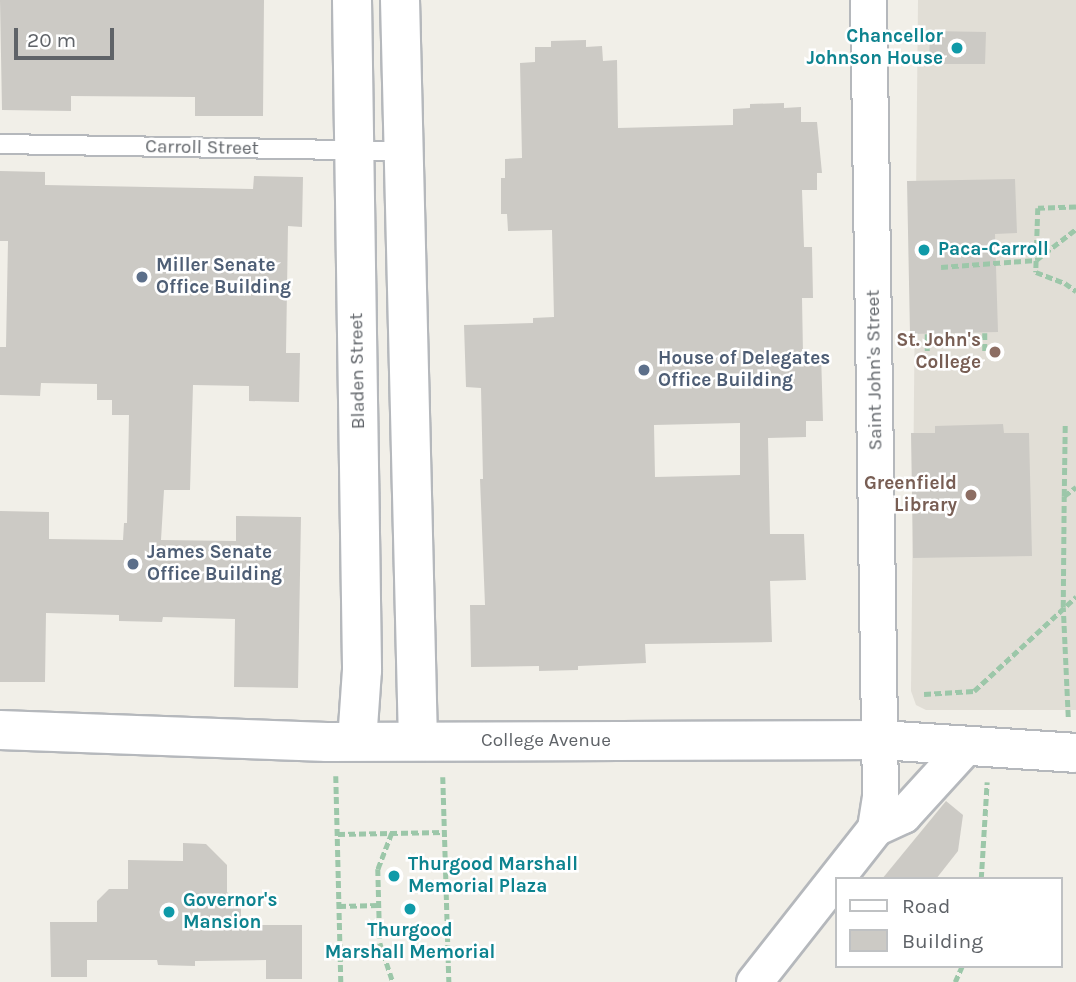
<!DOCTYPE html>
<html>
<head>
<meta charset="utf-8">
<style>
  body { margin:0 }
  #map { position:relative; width:1076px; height:982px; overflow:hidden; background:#f1efe8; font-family:Karla,sans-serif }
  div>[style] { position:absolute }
  .education>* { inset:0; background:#e1ded6 }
  .building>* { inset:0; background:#cccac5 }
  .path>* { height:4.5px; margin-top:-2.25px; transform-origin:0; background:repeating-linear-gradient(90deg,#9cc7a9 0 7px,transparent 0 10.5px) }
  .roads { filter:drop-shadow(2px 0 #b5b8bc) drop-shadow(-2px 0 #b5b8bc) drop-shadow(0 2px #b5b8bc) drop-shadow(0 -2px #b5b8bc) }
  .lane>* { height:18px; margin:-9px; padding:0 9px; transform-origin:9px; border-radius:9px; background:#fff }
  .street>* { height:35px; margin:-17.5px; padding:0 17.5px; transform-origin:17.5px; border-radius:17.5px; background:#fff }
  .secondary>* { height:38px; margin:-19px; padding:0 19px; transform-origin:19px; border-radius:19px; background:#fff }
  .dots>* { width:19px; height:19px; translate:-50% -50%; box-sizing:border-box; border:4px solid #fff; border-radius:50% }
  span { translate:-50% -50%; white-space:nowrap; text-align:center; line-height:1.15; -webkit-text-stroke:5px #fff; paint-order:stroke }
  .culture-label { font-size:19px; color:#0d838f; font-weight:700 }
  .right { translate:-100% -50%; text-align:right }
  .left { translate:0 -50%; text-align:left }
  .street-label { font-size:19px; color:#5f6368 }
  .service-label { font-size:19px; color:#4e5e75; font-weight:700 }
  .education-label { font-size:19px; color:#785e54; font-weight:700 }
  .legend { position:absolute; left:835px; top:877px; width:228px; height:91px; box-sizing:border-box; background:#fff; border:2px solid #bfc1c3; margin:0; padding:9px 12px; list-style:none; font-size:21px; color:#5f6368 }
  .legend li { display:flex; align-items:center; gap:14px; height:35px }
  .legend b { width:35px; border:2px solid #bfc1c3 }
  .scale { position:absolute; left:14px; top:28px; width:100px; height:32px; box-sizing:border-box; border:4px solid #5f6368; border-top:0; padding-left:9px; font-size:21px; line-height:24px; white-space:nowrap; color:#5f6368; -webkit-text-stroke:5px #fff; paint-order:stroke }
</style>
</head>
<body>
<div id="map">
  <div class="education">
    <div style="clip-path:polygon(918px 0,1076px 0,1076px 710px,926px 710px,916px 705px,911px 691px)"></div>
  </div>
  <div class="building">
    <div style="clip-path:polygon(0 0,264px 0,263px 116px,195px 116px,195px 97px,71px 96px,71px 111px,2px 110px)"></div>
    <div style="clip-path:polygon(930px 31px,986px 32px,985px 64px,929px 64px)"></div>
    <div style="clip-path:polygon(evenodd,586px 40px,586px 47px,602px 46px,603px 61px,617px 60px,618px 128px,733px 125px,733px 109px,750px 108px,750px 104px,784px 103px,784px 108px,801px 107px,801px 122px,817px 122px,822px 173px,817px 173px,817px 190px,802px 190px,804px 247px,812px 247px,813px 298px,802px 298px,803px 354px,821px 353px,823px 421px,806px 421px,806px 437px,768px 438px,770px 534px,804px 534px,806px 580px,770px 581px,772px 642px,645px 644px,646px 663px,578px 666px,578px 670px,539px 671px,539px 666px,471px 667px,470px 605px,485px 605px,480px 479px,483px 479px,481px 388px,466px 387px,464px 325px,533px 323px,533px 318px,554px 317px,552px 230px,508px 231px,507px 214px,501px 214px,501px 178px,505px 178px,505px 159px,522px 158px,520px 63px,535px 62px,535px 47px,551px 47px,551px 41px,586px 40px,740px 423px,740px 475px,655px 477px,654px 425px,740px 423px)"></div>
    <div style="clip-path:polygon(0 171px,45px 172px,45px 185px,253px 189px,254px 176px,303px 177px,302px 227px,288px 226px,286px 353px,300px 353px,299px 402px,249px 401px,249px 386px,193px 385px,190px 490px,164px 490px,161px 540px,236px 541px,236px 516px,301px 517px,298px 688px,234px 687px,235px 619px,163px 617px,162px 622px,119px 621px,119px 615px,46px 613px,45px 682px,0 682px,0 511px,49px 512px,49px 539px,123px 540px,124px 523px,127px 523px,129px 415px,112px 415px,112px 400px,97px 400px,97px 384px,41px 383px,40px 396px,0 395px,0 347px,6px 347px,8px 241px,0 241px)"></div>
    <div style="clip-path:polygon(1015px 179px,1017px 233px,995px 234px,998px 332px,910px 334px,907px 181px)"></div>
    <div style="clip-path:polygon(1003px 424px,1004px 433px,1029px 433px,1032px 556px,913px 558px,911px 433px,935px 433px,935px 426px)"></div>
    <div style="clip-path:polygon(946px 801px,963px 815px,958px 851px,936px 879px,882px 879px)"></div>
    <div style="clip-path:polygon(183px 843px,206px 844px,227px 865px,227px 892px,241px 906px,241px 925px,302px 925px,302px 979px,266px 979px,266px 960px,195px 961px,195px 966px,158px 965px,157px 960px,87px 960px,87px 977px,51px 977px,50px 922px,97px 922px,97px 901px,109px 889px,128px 889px,128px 860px,183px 861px)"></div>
  </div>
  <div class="path">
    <div style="left:1076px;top:207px;width:38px;rotate:178deg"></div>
    <div style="left:1038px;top:208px;width:64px;rotate:91.8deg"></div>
    <div style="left:1036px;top:272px;width:31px;rotate:21deg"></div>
    <div style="left:1065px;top:283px;width:14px;rotate:36deg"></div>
    <div style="left:941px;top:267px;width:95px;rotate:-4.2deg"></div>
    <div style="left:1036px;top:260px;width:51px;rotate:-37.8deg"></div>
    <div style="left:985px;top:333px;width:19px;rotate:90deg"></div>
    <div style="left:927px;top:351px;width:17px;rotate:-90deg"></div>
    <div style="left:1064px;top:496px;width:73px;rotate:-89.2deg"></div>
    <div style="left:924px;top:694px;width:50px;rotate:-3.4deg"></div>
    <div style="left:974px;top:691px;width:139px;rotate:-42.7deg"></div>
    <div style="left:1068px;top:717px;width:110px;rotate:-92.6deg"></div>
    <div style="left:1063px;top:607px;width:111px;rotate:-89.5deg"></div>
    <div style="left:1064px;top:496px;width:15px;rotate:-37deg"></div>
    <div style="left:336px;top:776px;width:206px;rotate:88.6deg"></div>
    <div style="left:443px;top:777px;width:205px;rotate:88.3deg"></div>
    <div style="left:392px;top:833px;width:39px;rotate:111deg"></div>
    <div style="left:378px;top:869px;width:74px;rotate:88.5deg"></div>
    <div style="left:380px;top:943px;width:41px;rotate:71.6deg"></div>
    <div style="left:338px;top:834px;width:107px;rotate:-1.1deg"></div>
    <div style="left:981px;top:879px;width:97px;rotate:-86.5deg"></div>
    <div style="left:339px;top:906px;width:40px;rotate:-1.4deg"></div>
    <div style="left:955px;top:982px;width:17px;rotate:-66deg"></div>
  </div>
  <div class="roads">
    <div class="lane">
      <div style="left:0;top:144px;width:403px;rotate:1deg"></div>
    </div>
    <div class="street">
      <div style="left:875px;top:828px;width:31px;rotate:-25deg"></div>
      <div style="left:903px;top:815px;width:92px;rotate:-47.6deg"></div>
      <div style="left:754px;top:982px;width:196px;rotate:-51.8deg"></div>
      <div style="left:875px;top:828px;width:32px;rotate:-81deg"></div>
      <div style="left:880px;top:796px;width:796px;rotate:-90.86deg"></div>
    </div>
    <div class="secondary">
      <div style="left:352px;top:0;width:670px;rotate:89.14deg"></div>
      <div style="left:362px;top:670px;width:71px;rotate:94deg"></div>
      <div style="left:400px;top:0;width:741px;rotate:88.61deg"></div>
      <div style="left:0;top:730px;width:327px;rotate:2.1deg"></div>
      <div style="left:327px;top:742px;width:554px;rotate:-0.21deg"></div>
      <div style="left:881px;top:740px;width:195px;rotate:3.8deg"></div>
    </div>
  </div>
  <div class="dots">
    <div style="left:957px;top:48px;background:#0f9aa8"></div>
    <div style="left:924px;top:250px;background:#0f9aa8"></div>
    <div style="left:142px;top:277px;background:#5c6f8a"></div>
    <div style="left:995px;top:352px;background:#8d6e63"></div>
    <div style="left:644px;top:370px;background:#5c6f8a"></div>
    <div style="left:971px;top:495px;background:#8d6e63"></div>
    <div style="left:133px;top:564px;background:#5c6f8a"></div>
    <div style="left:394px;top:876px;background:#0f9aa8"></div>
    <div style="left:410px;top:909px;background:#0f9aa8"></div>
    <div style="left:169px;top:912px;background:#0f9aa8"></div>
  </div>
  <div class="culture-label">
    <span class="right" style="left:943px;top:48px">Chancellor<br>Johnson House</span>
    <span class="left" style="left:938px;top:250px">Paca-Carroll</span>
    <span class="left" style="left:408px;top:876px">Thurgood Marshall<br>Memorial Plaza</span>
    <span class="left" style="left:183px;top:912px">Governor's<br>Mansion</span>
    <span style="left:410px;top:942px">Thurgood<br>Marshall Memorial</span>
  </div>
  <div class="street-label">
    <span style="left:202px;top:148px;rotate:1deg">Carroll Street</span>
    <span style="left:875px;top:370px;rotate:-91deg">Saint John's Street</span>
    <span style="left:358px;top:371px;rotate:-91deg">Bladen Street</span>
    <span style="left:546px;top:741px">College Avenue</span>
  </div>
  <div class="service-label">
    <span class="left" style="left:156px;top:277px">Miller Senate<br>Office Building</span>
    <span class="left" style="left:658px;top:370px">House of Delegates<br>Office Building</span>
    <span class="left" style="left:147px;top:564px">James Senate<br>Office Building</span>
  </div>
  <div class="education-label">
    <span class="right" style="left:981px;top:352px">St. John's<br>College</span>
    <span class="right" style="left:957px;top:495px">Greenfield<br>Library</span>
  </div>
  <ul class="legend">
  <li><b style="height:9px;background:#fff"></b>Road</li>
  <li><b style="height:19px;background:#cccac5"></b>Building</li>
  </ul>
  <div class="scale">20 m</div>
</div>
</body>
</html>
